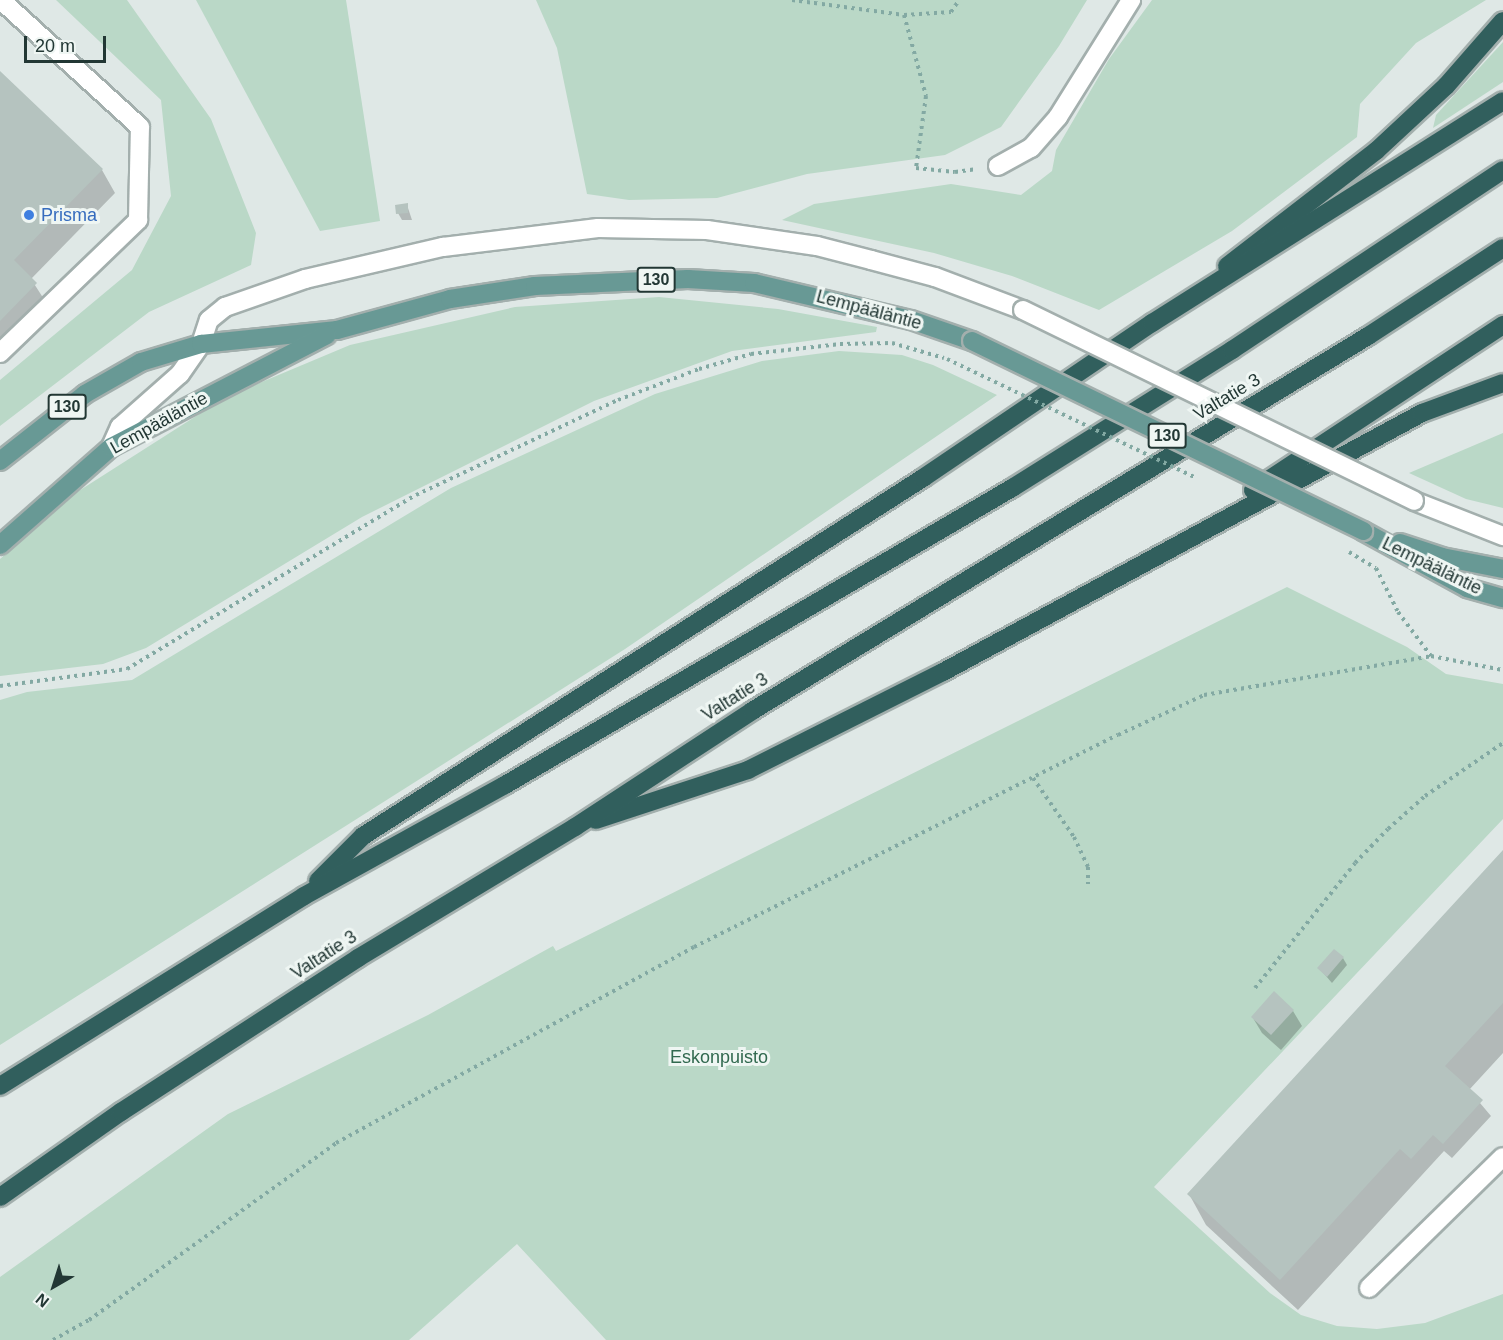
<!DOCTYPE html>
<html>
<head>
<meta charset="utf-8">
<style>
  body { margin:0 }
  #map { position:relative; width:1503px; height:1340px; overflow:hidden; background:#dfe8e6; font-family:Helvetica,sans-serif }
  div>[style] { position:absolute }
  .green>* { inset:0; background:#bad8c7 }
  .shadow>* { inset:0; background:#0003 }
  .building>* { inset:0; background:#b5c3bf }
  .path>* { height:4px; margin-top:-2px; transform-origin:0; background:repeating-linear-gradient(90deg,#83a9a3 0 3px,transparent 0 7.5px) }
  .roads { filter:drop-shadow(2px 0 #a3afad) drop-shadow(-2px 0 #a3afad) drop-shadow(0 2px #a3afad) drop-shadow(0 -2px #a3afad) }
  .minor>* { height:18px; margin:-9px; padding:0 9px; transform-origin:9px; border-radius:9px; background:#fff }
  .major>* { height:18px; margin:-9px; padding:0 9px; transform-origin:9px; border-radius:9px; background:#689995 }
  .highway>* { height:18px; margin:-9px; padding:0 9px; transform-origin:9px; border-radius:9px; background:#315f5d }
  .path-bridge>* { height:4px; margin-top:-2px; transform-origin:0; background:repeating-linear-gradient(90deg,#83a9a3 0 3px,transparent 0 7.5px) }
  .bridges { filter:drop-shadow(2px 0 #a3afad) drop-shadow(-2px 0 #a3afad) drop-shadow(0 2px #a3afad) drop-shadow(0 -2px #a3afad) }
  .minor-bridge>* { height:18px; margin:-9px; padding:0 9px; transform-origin:9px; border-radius:9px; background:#fff }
  .major-bridge>* { height:18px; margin:-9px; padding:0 9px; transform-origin:9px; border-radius:9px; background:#689995 }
  .dots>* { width:16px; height:16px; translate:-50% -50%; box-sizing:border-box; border:3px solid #eff6f3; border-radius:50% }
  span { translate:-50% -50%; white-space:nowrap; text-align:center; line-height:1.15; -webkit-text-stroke:6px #eff6f3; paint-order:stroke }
  .shield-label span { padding:2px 4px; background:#eff6f3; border:2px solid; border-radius:4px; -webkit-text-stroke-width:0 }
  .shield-label { font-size:16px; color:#223734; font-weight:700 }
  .shop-label { font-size:18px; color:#366cbe }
  .left { translate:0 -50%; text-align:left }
  .street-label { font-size:18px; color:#223734 }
  .park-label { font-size:18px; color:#31694f }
  .north { position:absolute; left:24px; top:1256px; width:60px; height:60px; -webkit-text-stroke:4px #eff6f3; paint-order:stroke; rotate:219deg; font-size:16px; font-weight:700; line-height:24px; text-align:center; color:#223734 }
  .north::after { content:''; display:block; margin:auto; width:21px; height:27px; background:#223734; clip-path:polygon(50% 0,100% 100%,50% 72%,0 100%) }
  .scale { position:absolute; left:24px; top:36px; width:82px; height:27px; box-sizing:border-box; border:3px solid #223734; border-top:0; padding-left:8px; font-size:18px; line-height:21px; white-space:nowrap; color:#223734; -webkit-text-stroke:4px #eff6f3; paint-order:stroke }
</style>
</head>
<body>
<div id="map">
  <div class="green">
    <div style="clip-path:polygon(56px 0,127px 0,211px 119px,256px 233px,251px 265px,149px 312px,0 426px,0 380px,132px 270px,171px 196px,161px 100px)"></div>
    <div style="clip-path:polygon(196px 0,346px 0,380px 221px,320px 231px)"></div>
    <div style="clip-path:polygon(536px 0,1087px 0,1059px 46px,1001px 127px,945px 155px,807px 174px,717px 198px,629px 200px,587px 194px,557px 48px)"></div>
    <div style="clip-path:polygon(1152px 0,1486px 0,1416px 43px,1360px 104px,1357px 137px,1232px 231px,1099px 310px,1012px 276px,934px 253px,782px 220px,814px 204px,951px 184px,1021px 195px,1052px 171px,1056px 150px,1109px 59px)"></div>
    <div style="clip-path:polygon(1503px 42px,1503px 82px,1433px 128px,1436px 115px)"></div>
    <div style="clip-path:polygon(659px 297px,778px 309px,877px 327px,876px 332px,732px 351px,594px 401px,362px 517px,146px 648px,103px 664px,0 676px,0 559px,74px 494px,226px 397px,350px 345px,515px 307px)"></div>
    <div style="clip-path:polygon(839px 351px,902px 355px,933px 365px,997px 395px,625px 649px,0 1045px,0 700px,27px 692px,132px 680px,451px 488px,655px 394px,762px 361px)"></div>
    <div style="clip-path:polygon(1503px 433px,1503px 508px,1466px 499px,1409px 473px)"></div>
    <div style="clip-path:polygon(1287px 587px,1407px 647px,1446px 674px,1503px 684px,1503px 819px,1154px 1187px,1270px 1293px,1301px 1315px,1337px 1326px,1377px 1329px,1425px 1323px,1503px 1294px,1503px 1340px,606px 1340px,517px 1244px,409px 1340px,0 1340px,0 1277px,228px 1114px,428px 1015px,553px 946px,556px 951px)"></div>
  </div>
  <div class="shadow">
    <div style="clip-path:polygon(0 73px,102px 170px,115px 193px,31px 279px,49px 307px,0 358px)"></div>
    <div style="clip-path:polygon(407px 205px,412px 220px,402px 220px,398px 213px)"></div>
    <div style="clip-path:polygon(1503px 852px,1503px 1053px,1469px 1090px,1491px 1116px,1452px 1158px,1444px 1151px,1298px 1310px,1206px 1225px,1189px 1194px)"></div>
    <div style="clip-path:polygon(1343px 958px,1347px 965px,1332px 983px,1319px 968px)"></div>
    <div style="clip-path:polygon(1293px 1011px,1302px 1026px,1281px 1050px,1262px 1033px,1253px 1018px)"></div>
  </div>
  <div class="building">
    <div style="clip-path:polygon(0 71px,103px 169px,14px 260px,37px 283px,0 321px)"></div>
    <div style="clip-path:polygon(408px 203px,408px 213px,396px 214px,395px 205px)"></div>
    <div style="clip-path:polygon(1503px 850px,1503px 1003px,1445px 1066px,1483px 1100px,1443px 1144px,1433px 1135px,1411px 1159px,1400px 1149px,1280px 1280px,1187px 1194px)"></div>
    <div style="clip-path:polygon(1334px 949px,1344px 957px,1327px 977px,1317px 968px)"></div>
    <div style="clip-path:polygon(1274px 991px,1294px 1010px,1271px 1035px,1251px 1017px)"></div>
  </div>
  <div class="path">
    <div style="left:792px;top:0;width:113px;rotate:7.6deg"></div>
    <div style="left:904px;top:15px;width:47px;rotate:-3.7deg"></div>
    <div style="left:951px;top:12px;width:14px;rotate:-56deg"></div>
    <div style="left:904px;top:15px;width:84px;rotate:74.8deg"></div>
    <div style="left:926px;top:96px;width:73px;rotate:97.9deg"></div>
    <div style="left:916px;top:168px;width:39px;rotate:6deg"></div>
    <div style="left:955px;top:172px;width:22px;rotate:-8deg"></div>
    <div style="left:1349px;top:552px;width:31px;rotate:31deg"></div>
    <div style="left:1376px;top:568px;width:49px;rotate:63.4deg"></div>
    <div style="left:1398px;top:612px;width:55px;rotate:53.1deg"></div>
    <div style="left:1431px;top:656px;width:73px;rotate:11deg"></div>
    <div style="left:0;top:686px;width:128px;rotate:-7.6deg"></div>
    <div style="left:127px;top:669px;width:337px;rotate:-31.1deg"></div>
    <div style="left:416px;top:495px;width:223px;rotate:-25.2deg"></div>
    <div style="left:618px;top:400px;width:87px;rotate:-20.9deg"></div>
    <div style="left:699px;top:369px;width:54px;rotate:-16.1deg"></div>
    <div style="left:751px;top:354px;width:90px;rotate:-6.4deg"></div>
    <div style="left:840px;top:344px;width:52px;rotate:-1.1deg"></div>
    <div style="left:892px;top:343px;width:54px;rotate:16.1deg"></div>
    <div style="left:1033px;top:778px;width:72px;rotate:55.2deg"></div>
    <div style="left:1074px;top:837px;width:33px;rotate:65deg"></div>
    <div style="left:1088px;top:867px;width:17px;rotate:90deg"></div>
    <div style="left:1255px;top:988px;width:160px;rotate:-51.3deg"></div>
    <div style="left:1355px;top:863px;width:47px;rotate:-45.9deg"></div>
    <div style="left:1388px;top:829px;width:50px;rotate:-41.7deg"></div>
    <div style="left:1425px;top:796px;width:94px;rotate:-34.2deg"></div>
    <div style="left:53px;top:1340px;width:41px;rotate:-29.1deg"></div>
    <div style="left:89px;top:1320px;width:304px;rotate:-35.6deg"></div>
    <div style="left:336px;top:1143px;width:408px;rotate:-28.7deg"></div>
    <div style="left:694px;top:947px;width:474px;rotate:-26.6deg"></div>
    <div style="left:1118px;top:735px;width:95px;rotate:-24.9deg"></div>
    <div style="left:1204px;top:695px;width:230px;rotate:-9.7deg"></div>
  </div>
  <div class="roads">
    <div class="minor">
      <div style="left:998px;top:166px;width:38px;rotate:-29deg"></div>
      <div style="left:1031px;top:148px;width:41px;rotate:-48.9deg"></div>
      <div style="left:1058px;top:117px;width:138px;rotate:-58deg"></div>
      <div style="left:0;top:353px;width:192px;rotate:-43.9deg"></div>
      <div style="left:138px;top:220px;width:93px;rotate:-88.8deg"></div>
      <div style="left:140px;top:127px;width:188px;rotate:-137.6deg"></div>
      <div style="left:111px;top:447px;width:22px;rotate:-66deg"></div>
      <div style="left:120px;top:427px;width:80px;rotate:-41.5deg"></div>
      <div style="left:180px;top:374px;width:37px;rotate:-55deg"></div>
      <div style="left:201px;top:344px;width:25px;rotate:-72deg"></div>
      <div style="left:209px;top:320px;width:21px;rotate:-39deg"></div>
      <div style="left:225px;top:307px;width:85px;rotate:-19.3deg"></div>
      <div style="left:305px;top:279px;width:142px;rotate:-13.1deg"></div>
      <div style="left:443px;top:247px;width:156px;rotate:-7deg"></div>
      <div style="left:598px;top:228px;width:109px;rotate:1.1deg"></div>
      <div style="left:707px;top:230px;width:111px;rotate:8.3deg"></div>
      <div style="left:817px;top:246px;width:56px;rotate:14.5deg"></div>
      <div style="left:871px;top:260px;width:66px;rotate:14.9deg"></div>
      <div style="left:935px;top:277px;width:94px;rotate:20.6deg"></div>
      <div style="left:1414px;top:501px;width:96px;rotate:21.5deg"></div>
      <div style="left:1369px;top:1288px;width:187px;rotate:-44.4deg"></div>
    </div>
    <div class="major">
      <div style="left:0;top:461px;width:108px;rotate:-38.2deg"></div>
      <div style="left:85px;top:394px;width:64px;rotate:-29.7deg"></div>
      <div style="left:141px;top:362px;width:63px;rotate:-16.7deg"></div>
      <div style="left:201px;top:344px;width:137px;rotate:-5.9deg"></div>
      <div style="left:337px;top:330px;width:117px;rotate:-15.3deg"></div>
      <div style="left:450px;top:299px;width:86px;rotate:-8.7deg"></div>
      <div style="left:535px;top:286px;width:153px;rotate:-2.6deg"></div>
      <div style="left:688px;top:279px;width:66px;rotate:3.5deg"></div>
      <div style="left:754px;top:283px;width:161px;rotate:13.3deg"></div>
      <div style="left:911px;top:320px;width:65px;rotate:19deg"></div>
      <div style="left:1363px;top:531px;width:119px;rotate:28.7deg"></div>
      <div style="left:1467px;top:588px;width:37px;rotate:16deg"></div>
      <div style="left:1400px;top:543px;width:44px;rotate:18.4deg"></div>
      <div style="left:1442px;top:557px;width:62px;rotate:11.1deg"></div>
      <div style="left:0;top:545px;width:148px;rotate:-41.4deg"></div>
      <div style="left:111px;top:447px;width:243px;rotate:-27.4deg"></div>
    </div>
    <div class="highway">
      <div style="left:1227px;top:266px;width:188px;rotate:-37.7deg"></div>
      <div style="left:1376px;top:151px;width:96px;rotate:-42.9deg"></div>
      <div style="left:1446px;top:86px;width:86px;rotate:-48.8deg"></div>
      <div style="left:1253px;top:490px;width:300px;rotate:-33.4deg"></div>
      <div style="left:596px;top:820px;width:160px;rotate:-18.2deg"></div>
      <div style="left:748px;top:770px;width:218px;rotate:-26.7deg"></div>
      <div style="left:943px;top:672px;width:545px;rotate:-28.4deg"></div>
      <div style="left:1422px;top:413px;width:86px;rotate:-20.3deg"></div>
      <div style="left:318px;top:881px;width:64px;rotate:-45deg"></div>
      <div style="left:363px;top:836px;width:665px;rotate:-32.59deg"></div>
      <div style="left:923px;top:478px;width:277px;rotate:-34.1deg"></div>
      <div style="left:1152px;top:323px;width:415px;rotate:-32.3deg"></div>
      <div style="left:0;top:1086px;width:358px;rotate:-32deg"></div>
      <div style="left:304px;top:896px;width:230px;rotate:-28.9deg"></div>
      <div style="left:505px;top:785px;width:588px;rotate:-30.36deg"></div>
      <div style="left:1012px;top:488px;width:260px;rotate:-32.1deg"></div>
      <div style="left:1232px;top:350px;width:325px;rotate:-33.6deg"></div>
      <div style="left:0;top:1197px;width:148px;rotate:-35.1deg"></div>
      <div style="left:121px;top:1112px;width:283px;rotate:-33deg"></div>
      <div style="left:358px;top:958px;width:253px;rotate:-31.1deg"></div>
      <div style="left:575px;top:827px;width:212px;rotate:-33.2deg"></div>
      <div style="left:752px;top:711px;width:721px;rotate:-31.33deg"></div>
      <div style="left:1368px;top:336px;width:161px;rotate:-33.1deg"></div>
    </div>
  </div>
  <div class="path-bridge">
    <div style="left:947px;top:359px;width:276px;rotate:25.5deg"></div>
  </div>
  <div class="bridges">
    <div class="minor-bridge">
      <div style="left:1023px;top:310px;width:435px;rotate:26deg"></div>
    </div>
    <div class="major-bridge">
      <div style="left:972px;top:341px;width:435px;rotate:25.9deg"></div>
    </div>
  </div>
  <div class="dots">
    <div style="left:29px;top:215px;background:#3f7fe0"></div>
  </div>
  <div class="shield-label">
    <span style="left:656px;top:280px">130</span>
    <span style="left:67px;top:407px">130</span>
    <span style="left:1167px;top:436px">130</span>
  </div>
  <div class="shop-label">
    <span class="left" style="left:41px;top:215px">Prisma</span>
  </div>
  <div class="street-label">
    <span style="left:869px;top:310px;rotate:15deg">Lempääläntie</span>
    <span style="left:1227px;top:397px;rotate:-31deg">Valtatie 3</span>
    <span style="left:159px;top:423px;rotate:-29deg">Lempääläntie</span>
    <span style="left:1432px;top:566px;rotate:26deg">Lempääläntie</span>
    <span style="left:735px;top:697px;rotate:-32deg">Valtatie 3</span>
    <span style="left:324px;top:955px;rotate:-33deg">Valtatie 3</span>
  </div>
  <div class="park-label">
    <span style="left:719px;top:1057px">Eskonpuisto</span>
  </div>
  <div class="north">N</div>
  <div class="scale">20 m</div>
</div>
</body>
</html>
